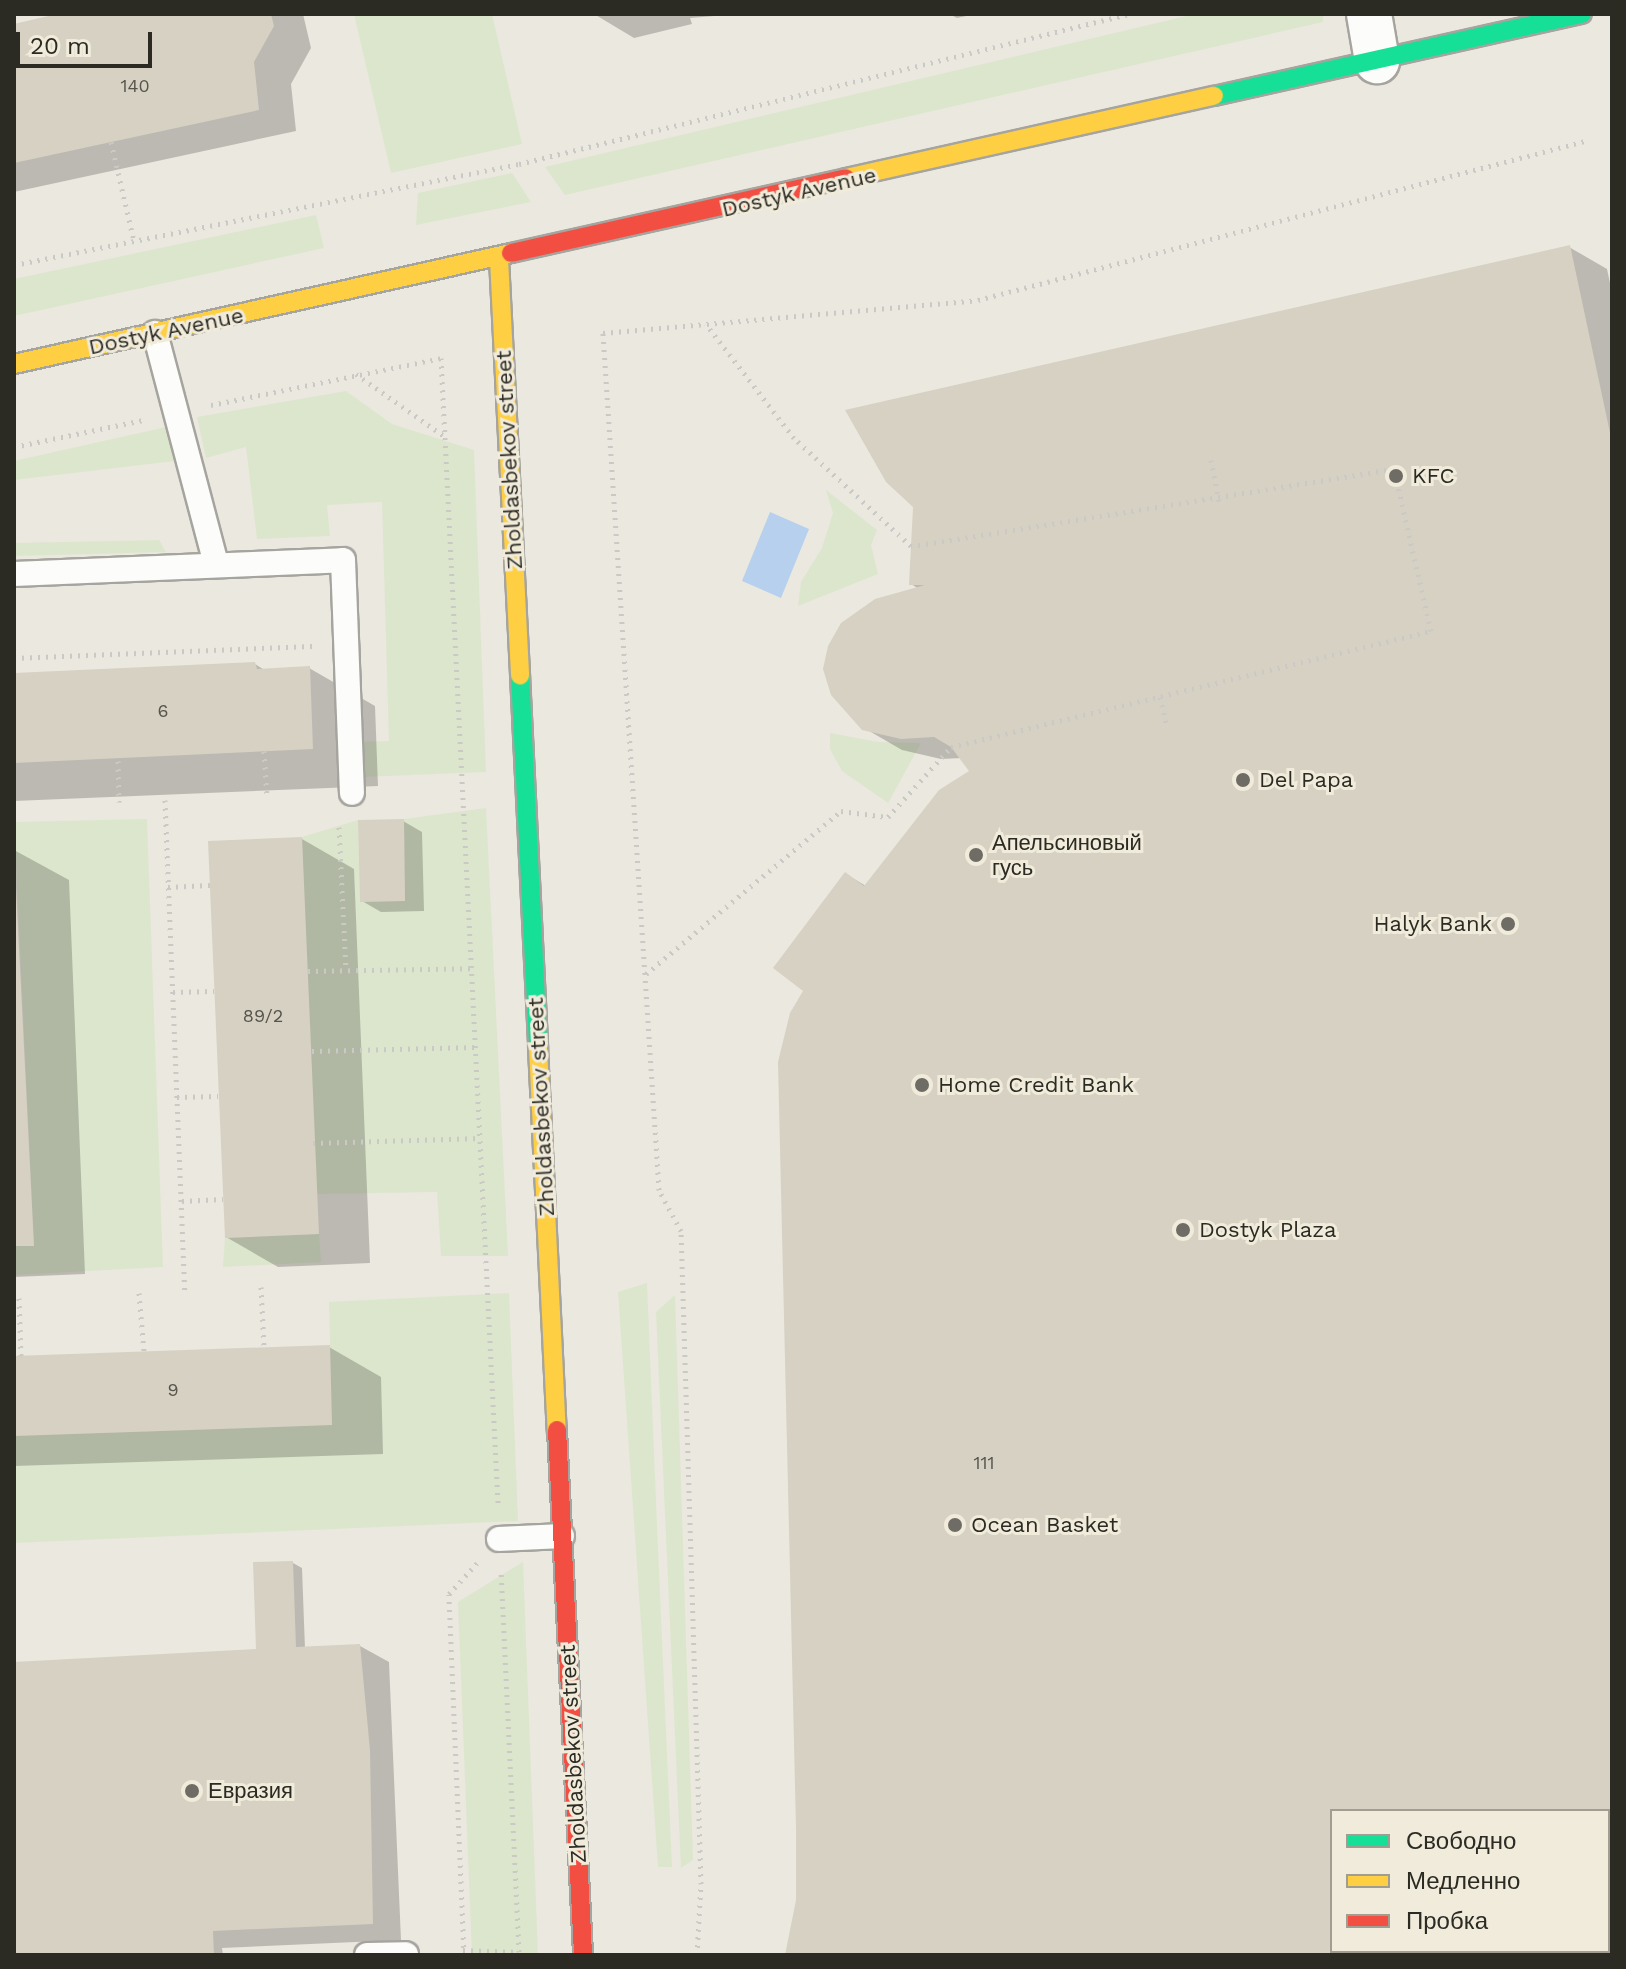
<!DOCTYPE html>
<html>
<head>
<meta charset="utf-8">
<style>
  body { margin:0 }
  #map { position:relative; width:1626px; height:1969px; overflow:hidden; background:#ebe8df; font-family:"Work Sans",sans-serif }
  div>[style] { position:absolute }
  .green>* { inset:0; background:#dce6cd }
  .water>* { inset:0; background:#b6d0ee }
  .shadow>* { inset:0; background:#0003 }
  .building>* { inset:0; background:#d6d1c2 }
  .path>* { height:5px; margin-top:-2.5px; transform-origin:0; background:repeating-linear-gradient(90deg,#cac9c5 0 2px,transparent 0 8px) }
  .roads { filter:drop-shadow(2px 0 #a6a49e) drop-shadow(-2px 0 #a6a49e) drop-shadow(0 2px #a6a49e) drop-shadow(0 -2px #a6a49e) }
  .lane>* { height:24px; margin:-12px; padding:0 12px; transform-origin:12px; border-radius:12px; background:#fcfcfa }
  .street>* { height:44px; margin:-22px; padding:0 22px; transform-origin:22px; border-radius:22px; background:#fcfcfa }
  .fast>* { height:18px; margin:-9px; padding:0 9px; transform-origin:9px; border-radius:9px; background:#16e098 }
  .slow>* { height:18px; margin:-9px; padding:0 9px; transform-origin:9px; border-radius:9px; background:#ffcf43 }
  .jam>* { height:18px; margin:-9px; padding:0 9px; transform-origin:9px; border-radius:9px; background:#f24e42 }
  .dots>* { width:22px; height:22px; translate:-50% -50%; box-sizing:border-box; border:4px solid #f0ebda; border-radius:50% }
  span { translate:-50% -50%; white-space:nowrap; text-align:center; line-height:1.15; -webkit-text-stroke:6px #f0ebda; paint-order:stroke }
  .number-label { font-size:18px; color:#56544b }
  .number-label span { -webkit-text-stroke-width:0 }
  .street-label { font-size:22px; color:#2b2a23 }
  .poi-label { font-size:22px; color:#2b2a23 }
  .left { translate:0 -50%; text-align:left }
  .right { translate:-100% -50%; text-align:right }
  .frame { position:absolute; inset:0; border:16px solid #2b2a23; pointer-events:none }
  .legend { position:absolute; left:1330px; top:1809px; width:280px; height:144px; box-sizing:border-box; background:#f0ebda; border:2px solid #a19e91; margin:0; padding:10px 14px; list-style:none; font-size:24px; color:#2b2a23 }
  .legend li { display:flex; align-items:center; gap:16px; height:40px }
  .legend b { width:40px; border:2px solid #a19e91 }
  .scale { position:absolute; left:16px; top:32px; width:136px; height:36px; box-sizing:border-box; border:4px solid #2b2a23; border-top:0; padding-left:10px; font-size:24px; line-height:28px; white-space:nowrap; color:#2b2a23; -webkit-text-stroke:6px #f0ebda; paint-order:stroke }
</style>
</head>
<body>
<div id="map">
  <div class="green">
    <div style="clip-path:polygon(354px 14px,492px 14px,522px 144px,391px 173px)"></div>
    <div style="clip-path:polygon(1195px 14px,1323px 14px,1323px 22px,565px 195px,545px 167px)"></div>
    <div style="clip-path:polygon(512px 173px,531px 202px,416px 225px,418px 193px)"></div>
    <div style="clip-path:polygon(316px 215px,324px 248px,14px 316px,14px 279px)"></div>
    <div style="clip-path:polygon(346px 391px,392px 424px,474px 450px,486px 772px,362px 777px,360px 742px,389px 741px,382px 502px,327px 505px,330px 536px,257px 539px,246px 447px,206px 458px,197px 417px)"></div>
    <div style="clip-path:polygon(166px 427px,175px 461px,14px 480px,14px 461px)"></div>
    <div style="clip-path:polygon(826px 490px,877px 530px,871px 545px,878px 574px,798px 606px,801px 582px,822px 548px,833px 513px)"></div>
    <div style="clip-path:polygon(159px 540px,166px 552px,14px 556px,14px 543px)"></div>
    <div style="clip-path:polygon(830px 733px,878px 742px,921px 743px,888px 803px,842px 771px,830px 749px)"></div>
    <div style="clip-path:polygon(486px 808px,508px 1256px,441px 1256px,437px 1192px,316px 1194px,302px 837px,358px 820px,360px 902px,405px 901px,404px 819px)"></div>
    <div style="clip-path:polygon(147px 819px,163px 1267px,14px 1275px,14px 1246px,34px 1245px,14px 822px)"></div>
    <div style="clip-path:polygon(319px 1234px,321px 1262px,223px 1267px,225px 1238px)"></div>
    <div style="clip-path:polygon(647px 1283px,657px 1526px,672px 1867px,658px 1867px,618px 1292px)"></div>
    <div style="clip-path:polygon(509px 1293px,518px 1521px,14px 1543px,14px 1436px,332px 1425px,329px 1302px)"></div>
    <div style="clip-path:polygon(675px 1295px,693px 1860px,681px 1868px,656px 1312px)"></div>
    <div style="clip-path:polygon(523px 1562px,538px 1955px,472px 1955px,458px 1602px)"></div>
  </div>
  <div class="water">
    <div style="clip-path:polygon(770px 512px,809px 529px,781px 598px,742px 581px)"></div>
  </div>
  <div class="shadow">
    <div style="clip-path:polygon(66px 14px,303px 14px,311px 48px,291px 84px,296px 131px,14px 192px,14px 26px)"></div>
    <div style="clip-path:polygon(594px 14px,739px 14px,690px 18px,692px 24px,634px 38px)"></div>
    <div style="clip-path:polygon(949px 14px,976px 14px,957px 18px)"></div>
    <div style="clip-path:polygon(evenodd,1569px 247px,1607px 269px,1612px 292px,1612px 1955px,788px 1955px,798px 1900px,806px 990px,846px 874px,866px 886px,972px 771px,962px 758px,941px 759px,902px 750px,864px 728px,919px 589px,911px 584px,1569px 247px,1332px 1811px,1608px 1811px,1608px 1951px,1332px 1951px,1332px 1811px)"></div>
    <div style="clip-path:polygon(255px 664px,266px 671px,309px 668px,375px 706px,378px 786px,14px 801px,14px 675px)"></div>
    <div style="clip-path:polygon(403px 821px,422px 832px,424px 911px,381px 912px,362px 901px)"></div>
    <div style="clip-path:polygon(302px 839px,354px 869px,370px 1263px,278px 1267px,226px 1237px)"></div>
    <div style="clip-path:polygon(14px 850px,69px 880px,85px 1274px,14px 1277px)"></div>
    <div style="clip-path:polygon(329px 1347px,381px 1377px,383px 1454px,14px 1466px,14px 1358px)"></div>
    <div style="clip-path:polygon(293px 1563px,302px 1568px,305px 1649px,360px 1646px,389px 1662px,401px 1940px,222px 1948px,223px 1955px,14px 1955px,14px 1664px,264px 1651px)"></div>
  </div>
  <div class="building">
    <div style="clip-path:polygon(57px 14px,271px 14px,274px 26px,254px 62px,259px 110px,14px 163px,14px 24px)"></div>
    <div style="clip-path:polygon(1570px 245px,1612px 442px,1612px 1908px,1608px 1909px,1608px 1811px,1332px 1811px,1332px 1951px,1607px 1955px,785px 1955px,796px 1900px,796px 1828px,778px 1062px,790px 1013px,803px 991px,773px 968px,845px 872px,864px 886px,939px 790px,969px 771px,951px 747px,934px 737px,901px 739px,862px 730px,831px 695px,823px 669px,828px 646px,841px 623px,875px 599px,925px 585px,909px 585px,913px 507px,886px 482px,845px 410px)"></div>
    <div style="clip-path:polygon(255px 662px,257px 669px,310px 666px,313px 749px,14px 763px,14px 673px)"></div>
    <div style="clip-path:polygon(404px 819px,405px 901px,360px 902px,358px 820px)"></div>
    <div style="clip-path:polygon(302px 837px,319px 1234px,225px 1238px,208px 841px)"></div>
    <div style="clip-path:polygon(14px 848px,34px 1246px,14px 1246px)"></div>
    <div style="clip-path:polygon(330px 1345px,332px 1425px,14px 1436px,14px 1356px)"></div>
    <div style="clip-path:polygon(293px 1561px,296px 1647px,360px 1644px,370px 1750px,373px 1924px,213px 1931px,214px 1955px,14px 1955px,14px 1662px,256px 1649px,253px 1562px)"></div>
  </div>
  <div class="path">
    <div style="left:111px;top:142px;width:102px;rotate:76.9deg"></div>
    <div style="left:14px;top:265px;width:515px;rotate:-11.31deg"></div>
    <div style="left:519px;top:164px;width:628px;rotate:-13.82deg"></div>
    <div style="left:356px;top:374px;width:108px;rotate:35.2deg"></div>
    <div style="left:211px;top:405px;width:235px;rotate:-11.5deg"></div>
    <div style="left:441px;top:358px;width:1147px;rotate:87.15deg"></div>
    <div style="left:14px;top:447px;width:132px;rotate:-11.8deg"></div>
    <div style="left:1211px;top:460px;width:42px;rotate:79deg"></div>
    <div style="left:14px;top:658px;width:299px;rotate:-2.3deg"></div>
    <div style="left:1160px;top:697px;width:31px;rotate:77deg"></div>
    <div style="left:264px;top:751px;width:45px;rotate:86.2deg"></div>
    <div style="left:118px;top:761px;width:41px;rotate:88.6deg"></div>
    <div style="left:165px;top:800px;width:491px;rotate:87.7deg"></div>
    <div style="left:339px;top:827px;width:143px;rotate:87.2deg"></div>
    <div style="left:168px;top:887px;width:42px;rotate:-2.7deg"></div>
    <div style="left:308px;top:971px;width:164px;rotate:-1deg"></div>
    <div style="left:646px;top:974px;width:254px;rotate:-39.9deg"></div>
    <div style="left:841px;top:811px;width:47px;rotate:7.3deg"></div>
    <div style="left:888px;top:817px;width:94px;rotate:-48deg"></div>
    <div style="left:951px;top:747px;width:494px;rotate:-13.6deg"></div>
    <div style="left:1431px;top:631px;width:166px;rotate:-102.9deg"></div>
    <div style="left:1394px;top:469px;width:489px;rotate:170.9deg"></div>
    <div style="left:911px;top:546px;width:159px;rotate:-137.3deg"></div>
    <div style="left:794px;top:438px;width:144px;rotate:-127.7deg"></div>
    <div style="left:173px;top:992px;width:41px;rotate:-1.4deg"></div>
    <div style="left:312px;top:1051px;width:164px;rotate:-1.4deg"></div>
    <div style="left:177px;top:1097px;width:41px;rotate:-1.4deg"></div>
    <div style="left:313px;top:1143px;width:168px;rotate:-1.7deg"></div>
    <div style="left:182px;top:1201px;width:41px;rotate:-2.8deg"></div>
    <div style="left:261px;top:1287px;width:60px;rotate:87.1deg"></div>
    <div style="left:139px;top:1293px;width:58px;rotate:85.1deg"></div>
    <div style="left:19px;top:1298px;width:58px;rotate:88deg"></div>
    <div style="left:463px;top:1950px;width:56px;rotate:2deg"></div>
    <div style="left:519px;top:1952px;width:378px;rotate:-92.7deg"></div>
    <div style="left:464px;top:1955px;width:361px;rotate:-92.4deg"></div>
    <div style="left:449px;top:1594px;width:42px;rotate:-47.9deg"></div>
    <div style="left:697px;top:1955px;width:71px;rotate:-86.8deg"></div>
    <div style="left:701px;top:1884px;width:653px;rotate:-91.75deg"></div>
    <div style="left:681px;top:1231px;width:47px;rotate:-118.2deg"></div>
    <div style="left:659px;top:1190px;width:859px;rotate:-93.74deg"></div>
    <div style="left:603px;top:333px;width:376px;rotate:-5deg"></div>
    <div style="left:978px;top:300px;width:627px;rotate:-14.68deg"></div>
  </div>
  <div class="roads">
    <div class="lane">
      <div style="left:155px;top:333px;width:239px;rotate:75.2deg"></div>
      <div style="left:14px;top:574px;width:329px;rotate:-2.4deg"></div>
      <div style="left:343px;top:560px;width:233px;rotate:87.8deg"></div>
      <div style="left:499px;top:1539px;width:63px;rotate:-2.7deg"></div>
      <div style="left:367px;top:1955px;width:39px;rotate:-1deg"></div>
    </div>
    <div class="street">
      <div style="left:1369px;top:14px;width:48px;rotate:80.3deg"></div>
    </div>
    <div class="fast">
      <div style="left:1214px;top:96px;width:377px;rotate:-12.6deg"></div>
      <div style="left:520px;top:675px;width:373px;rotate:87.2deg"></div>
    </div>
    <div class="slow">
      <div style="left:846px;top:178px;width:377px;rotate:-12.6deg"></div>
      <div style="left:499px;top:259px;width:417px;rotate:87.1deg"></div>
      <div style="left:14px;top:364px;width:509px;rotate:-12.59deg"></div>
      <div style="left:538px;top:1048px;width:382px;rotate:87.2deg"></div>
    </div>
    <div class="jam">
      <div style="left:511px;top:253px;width:343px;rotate:-12.6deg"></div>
      <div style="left:557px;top:1430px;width:526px;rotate:87.16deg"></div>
    </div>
  </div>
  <div class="dots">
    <div style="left:1396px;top:476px;background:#6e6c65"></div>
    <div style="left:1243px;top:780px;background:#6e6c65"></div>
    <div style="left:976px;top:855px;background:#6e6c65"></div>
    <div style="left:1508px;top:924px;background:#6e6c65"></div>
    <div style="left:922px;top:1085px;background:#6e6c65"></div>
    <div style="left:1183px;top:1230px;background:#6e6c65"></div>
    <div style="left:955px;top:1525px;background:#6e6c65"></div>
    <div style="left:192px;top:1791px;background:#6e6c65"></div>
  </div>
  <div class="number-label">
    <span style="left:135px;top:86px">140</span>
    <span style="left:163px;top:711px">6</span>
    <span style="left:263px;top:1016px">89/2</span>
    <span style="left:173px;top:1390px">9</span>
    <span style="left:984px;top:1463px">111</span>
  </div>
  <div class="street-label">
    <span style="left:799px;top:192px;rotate:-13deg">Dostyk Avenue</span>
    <span style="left:166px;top:331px;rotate:-12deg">Dostyk Avenue</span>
    <span style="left:509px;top:460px;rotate:-93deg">Zholdasbekov street</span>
    <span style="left:541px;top:1107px;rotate:-93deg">Zholdasbekov street</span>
    <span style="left:573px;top:1754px;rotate:-93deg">Zholdasbekov street</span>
  </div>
  <div class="poi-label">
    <span class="left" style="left:1412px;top:476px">KFC</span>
    <span class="left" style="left:1259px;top:780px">Del Papa</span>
    <span class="left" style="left:992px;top:855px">Апельсиновый<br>гусь</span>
    <span class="right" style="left:1492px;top:924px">Halyk Bank</span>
    <span class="left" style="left:938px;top:1085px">Home Credit Bank</span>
    <span class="left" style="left:1199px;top:1230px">Dostyk Plaza</span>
    <span class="left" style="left:971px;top:1525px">Ocean Basket</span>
    <span class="left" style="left:208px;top:1791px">Евразия</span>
  </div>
  <div class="frame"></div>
  <ul class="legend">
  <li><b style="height:10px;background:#16e098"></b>Свободно</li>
  <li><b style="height:10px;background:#ffcf43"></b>Медленно</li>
  <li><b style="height:10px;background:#f24e42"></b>Пробка</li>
  </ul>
  <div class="scale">20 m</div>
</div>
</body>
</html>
